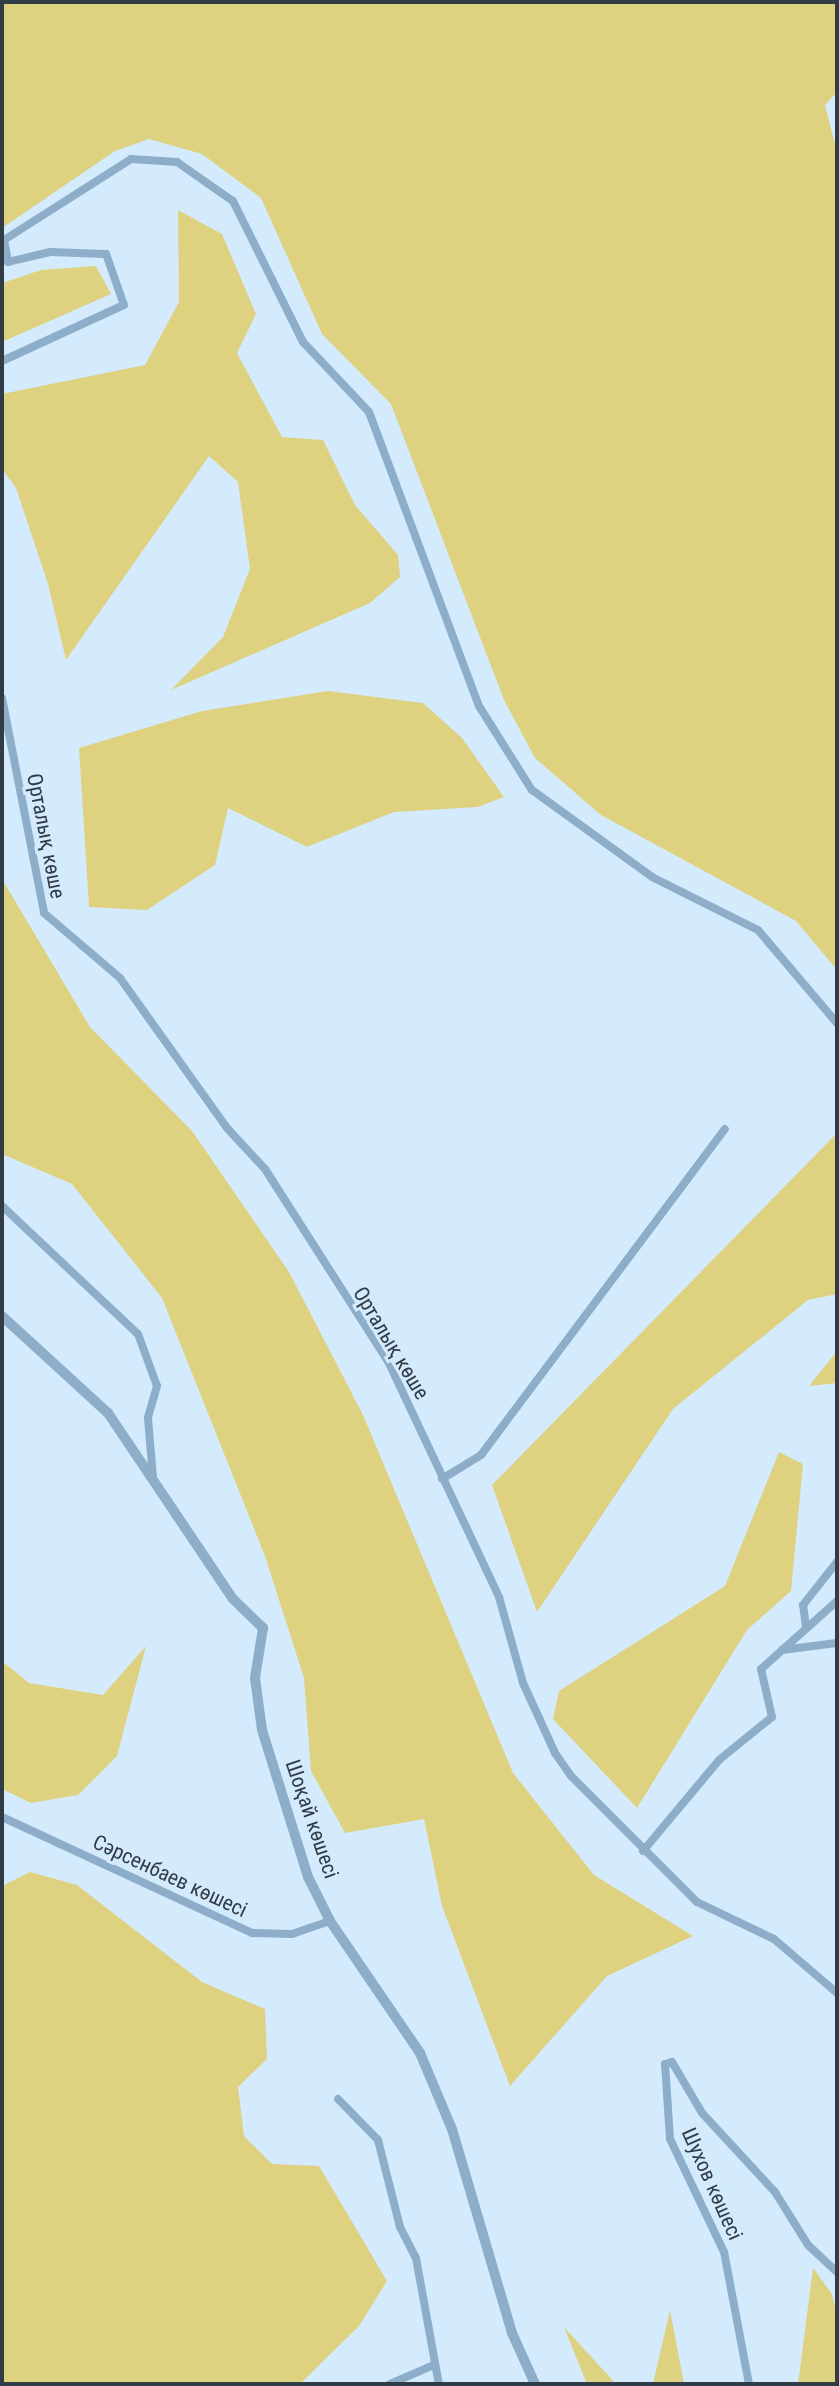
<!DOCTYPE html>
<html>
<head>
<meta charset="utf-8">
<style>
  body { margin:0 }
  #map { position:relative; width:839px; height:2386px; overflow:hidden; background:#d4ebfe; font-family:"Roboto Condensed",sans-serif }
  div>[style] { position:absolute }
  .green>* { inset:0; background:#ded17f }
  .minor>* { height:8px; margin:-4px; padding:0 4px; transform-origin:4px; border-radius:4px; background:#8eadc8 }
  .tertiary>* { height:10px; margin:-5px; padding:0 5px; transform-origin:5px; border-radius:5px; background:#8eadc8 }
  span { translate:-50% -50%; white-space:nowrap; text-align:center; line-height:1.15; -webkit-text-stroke:6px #d4ebfe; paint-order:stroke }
  .street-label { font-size:21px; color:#313c46 }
  .frame { position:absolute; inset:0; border:4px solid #313c46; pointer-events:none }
</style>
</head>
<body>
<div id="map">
  <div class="green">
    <div style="clip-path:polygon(2px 2px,837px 2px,837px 92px,825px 105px,837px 152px,837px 970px,796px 921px,601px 815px,535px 758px,504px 700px,391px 404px,322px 334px,261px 198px,202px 154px,149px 139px,115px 151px,2px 228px)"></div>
    <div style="clip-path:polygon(178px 210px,222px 234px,256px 314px,237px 353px,282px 437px,323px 440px,355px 505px,398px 555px,400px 577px,370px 603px,171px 690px,223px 637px,250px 569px,238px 482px,209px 456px,66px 660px,48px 584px,16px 488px,2px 469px,2px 394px,145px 365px,179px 302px)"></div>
    <div style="clip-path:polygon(96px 266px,111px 294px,2px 342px,2px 283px,41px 270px)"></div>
    <div style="clip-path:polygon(328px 691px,423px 703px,462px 738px,504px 797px,478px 807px,394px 812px,307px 847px,228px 808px,215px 865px,147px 910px,89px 907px,79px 748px,202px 711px)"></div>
    <div style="clip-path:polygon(2px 879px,90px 1027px,192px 1131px,289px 1272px,363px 1415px,513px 1773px,594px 1875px,693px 1936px,607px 1976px,510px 2086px,442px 1906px,424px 1819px,345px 1833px,311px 1771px,304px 1678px,265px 1556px,162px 1298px,72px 1184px,2px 1154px)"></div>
    <div style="clip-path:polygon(837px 1133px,837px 1294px,808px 1300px,673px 1409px,537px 1612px,492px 1485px)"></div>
    <div style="clip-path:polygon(837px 1350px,837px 1383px,809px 1386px,837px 1351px)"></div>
    <div style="clip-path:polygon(779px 1452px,803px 1464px,791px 1591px,747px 1630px,637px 1808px,553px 1719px,559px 1691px,725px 1586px)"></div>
    <div style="clip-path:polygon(146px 1646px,117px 1756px,78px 1795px,31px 1803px,2px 1789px,2px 1661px,29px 1683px,103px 1695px)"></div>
    <div style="clip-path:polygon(30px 1872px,77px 1885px,202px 1982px,265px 2009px,267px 2059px,238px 2087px,244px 2136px,272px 2164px,319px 2166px,387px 2281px,359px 2326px,300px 2384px,2px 2384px,2px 1886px)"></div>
    <div style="clip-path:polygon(813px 2268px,832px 2294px,837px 2316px,837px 2384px,798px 2384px)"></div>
    <div style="clip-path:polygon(670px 2310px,684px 2384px,653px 2384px)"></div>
    <div style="clip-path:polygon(564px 2327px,616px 2384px,587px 2384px)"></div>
  </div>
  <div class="minor">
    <div style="left:2px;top:361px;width:134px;rotate:-24.7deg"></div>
    <div style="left:124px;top:305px;width:54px;rotate:-109.4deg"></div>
    <div style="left:106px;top:254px;width:56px;rotate:-178deg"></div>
    <div style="left:50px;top:252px;width:43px;rotate:166.6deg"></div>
    <div style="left:8px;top:262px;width:22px;rotate:-100deg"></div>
    <div style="left:4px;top:240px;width:151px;rotate:-32.5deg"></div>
    <div style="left:131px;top:159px;width:46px;rotate:3.7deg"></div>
    <div style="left:177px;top:162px;width:68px;rotate:34.9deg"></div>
    <div style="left:233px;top:201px;width:157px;rotate:63.6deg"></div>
    <div style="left:303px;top:342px;width:96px;rotate:46.7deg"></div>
    <div style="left:369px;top:412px;width:314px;rotate:69.5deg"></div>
    <div style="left:479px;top:706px;width:99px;rotate:57.8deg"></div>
    <div style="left:532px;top:790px;width:148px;rotate:35.9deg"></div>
    <div style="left:652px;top:877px;width:119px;rotate:26.6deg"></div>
    <div style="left:758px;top:930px;width:122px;rotate:49.7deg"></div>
    <div style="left:2px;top:698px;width:219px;rotate:78.9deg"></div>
    <div style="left:44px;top:913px;width:100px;rotate:40.5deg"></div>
    <div style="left:120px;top:978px;width:184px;rotate:54.5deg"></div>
    <div style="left:227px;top:1128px;width:56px;rotate:47.2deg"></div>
    <div style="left:265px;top:1169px;width:228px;rotate:57.4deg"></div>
    <div style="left:388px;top:1361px;width:261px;rotate:64.8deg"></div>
    <div style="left:499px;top:1597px;width:89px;rotate:74.4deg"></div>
    <div style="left:523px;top:1683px;width:77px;rotate:65.4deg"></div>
    <div style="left:555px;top:1753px;width:28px;rotate:55deg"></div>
    <div style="left:571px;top:1776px;width:178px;rotate:45deg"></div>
    <div style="left:697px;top:1902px;width:85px;rotate:25.7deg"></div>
    <div style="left:774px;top:1939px;width:83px;rotate:40.6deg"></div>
    <div style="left:2px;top:1206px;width:187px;rotate:43.3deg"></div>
    <div style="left:138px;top:1334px;width:55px;rotate:69.9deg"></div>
    <div style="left:157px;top:1386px;width:33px;rotate:106deg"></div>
    <div style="left:148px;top:1418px;width:60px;rotate:85.2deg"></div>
    <div style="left:442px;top:1479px;width:46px;rotate:-31.6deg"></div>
    <div style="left:481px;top:1455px;width:407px;rotate:-53.2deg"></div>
    <div style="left:806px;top:1628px;width:23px;rotate:-97deg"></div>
    <div style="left:803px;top:1605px;width:55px;rotate:-51.7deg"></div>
    <div style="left:782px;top:1650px;width:55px;rotate:-7.3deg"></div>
    <div style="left:2px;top:1817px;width:276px;rotate:24.9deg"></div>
    <div style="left:252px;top:1933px;width:40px;rotate:1.4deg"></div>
    <div style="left:292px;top:1934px;width:40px;rotate:-18.9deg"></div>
    <div style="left:643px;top:1851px;width:119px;rotate:-50.1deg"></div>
    <div style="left:719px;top:1760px;width:68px;rotate:-39.1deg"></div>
    <div style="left:772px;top:1717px;width:49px;rotate:-102.9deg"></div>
    <div style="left:761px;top:1669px;width:102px;rotate:-41.8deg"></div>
    <div style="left:338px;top:2099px;width:57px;rotate:45.7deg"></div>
    <div style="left:378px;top:2140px;width:90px;rotate:75.8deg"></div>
    <div style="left:400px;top:2227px;width:35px;rotate:63deg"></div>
    <div style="left:416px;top:2258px;width:128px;rotate:79.7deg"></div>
    <div style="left:390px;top:2384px;width:48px;rotate:-23.4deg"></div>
    <div style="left:749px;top:2384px;width:134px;rotate:-100.7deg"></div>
    <div style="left:724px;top:2252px;width:125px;rotate:-115.5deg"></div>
    <div style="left:670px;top:2139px;width:75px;rotate:-93.8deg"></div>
    <div style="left:665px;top:2064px;width:7px;rotate:-16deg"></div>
    <div style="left:672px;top:2062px;width:59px;rotate:59.5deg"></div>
    <div style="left:702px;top:2113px;width:108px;rotate:47.3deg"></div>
    <div style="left:775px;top:2192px;width:62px;rotate:58.1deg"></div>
    <div style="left:808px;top:2245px;width:40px;rotate:43deg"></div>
  </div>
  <div class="tertiary">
    <div style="left:2px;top:1316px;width:144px;rotate:42.5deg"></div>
    <div style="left:108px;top:1413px;width:224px;rotate:56.1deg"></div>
    <div style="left:233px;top:1599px;width:42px;rotate:44deg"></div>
    <div style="left:263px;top:1628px;width:51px;rotate:99.1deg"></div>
    <div style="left:255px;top:1678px;width:52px;rotate:82.3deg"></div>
    <div style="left:262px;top:1730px;width:154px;rotate:72.6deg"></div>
    <div style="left:308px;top:1877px;width:49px;rotate:63.4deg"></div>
    <div style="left:330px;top:1921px;width:160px;rotate:55.7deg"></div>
    <div style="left:420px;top:2053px;width:82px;rotate:67.2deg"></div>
    <div style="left:452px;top:2129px;width:213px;rotate:73.6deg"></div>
    <div style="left:512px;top:2333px;width:56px;rotate:65.7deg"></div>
  </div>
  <div class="street-label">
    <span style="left:46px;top:836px;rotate:79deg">Орталық көше</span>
    <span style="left:391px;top:1343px;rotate:59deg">Орталық көше</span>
    <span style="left:312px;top:1819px;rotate:71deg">Шоқай көшесі</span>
    <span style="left:170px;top:1876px;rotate:25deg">Сәрсенбаев көшесі</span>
    <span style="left:712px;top:2184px;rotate:66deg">Шухов көшесі</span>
  </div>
  <div class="frame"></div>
</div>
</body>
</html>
